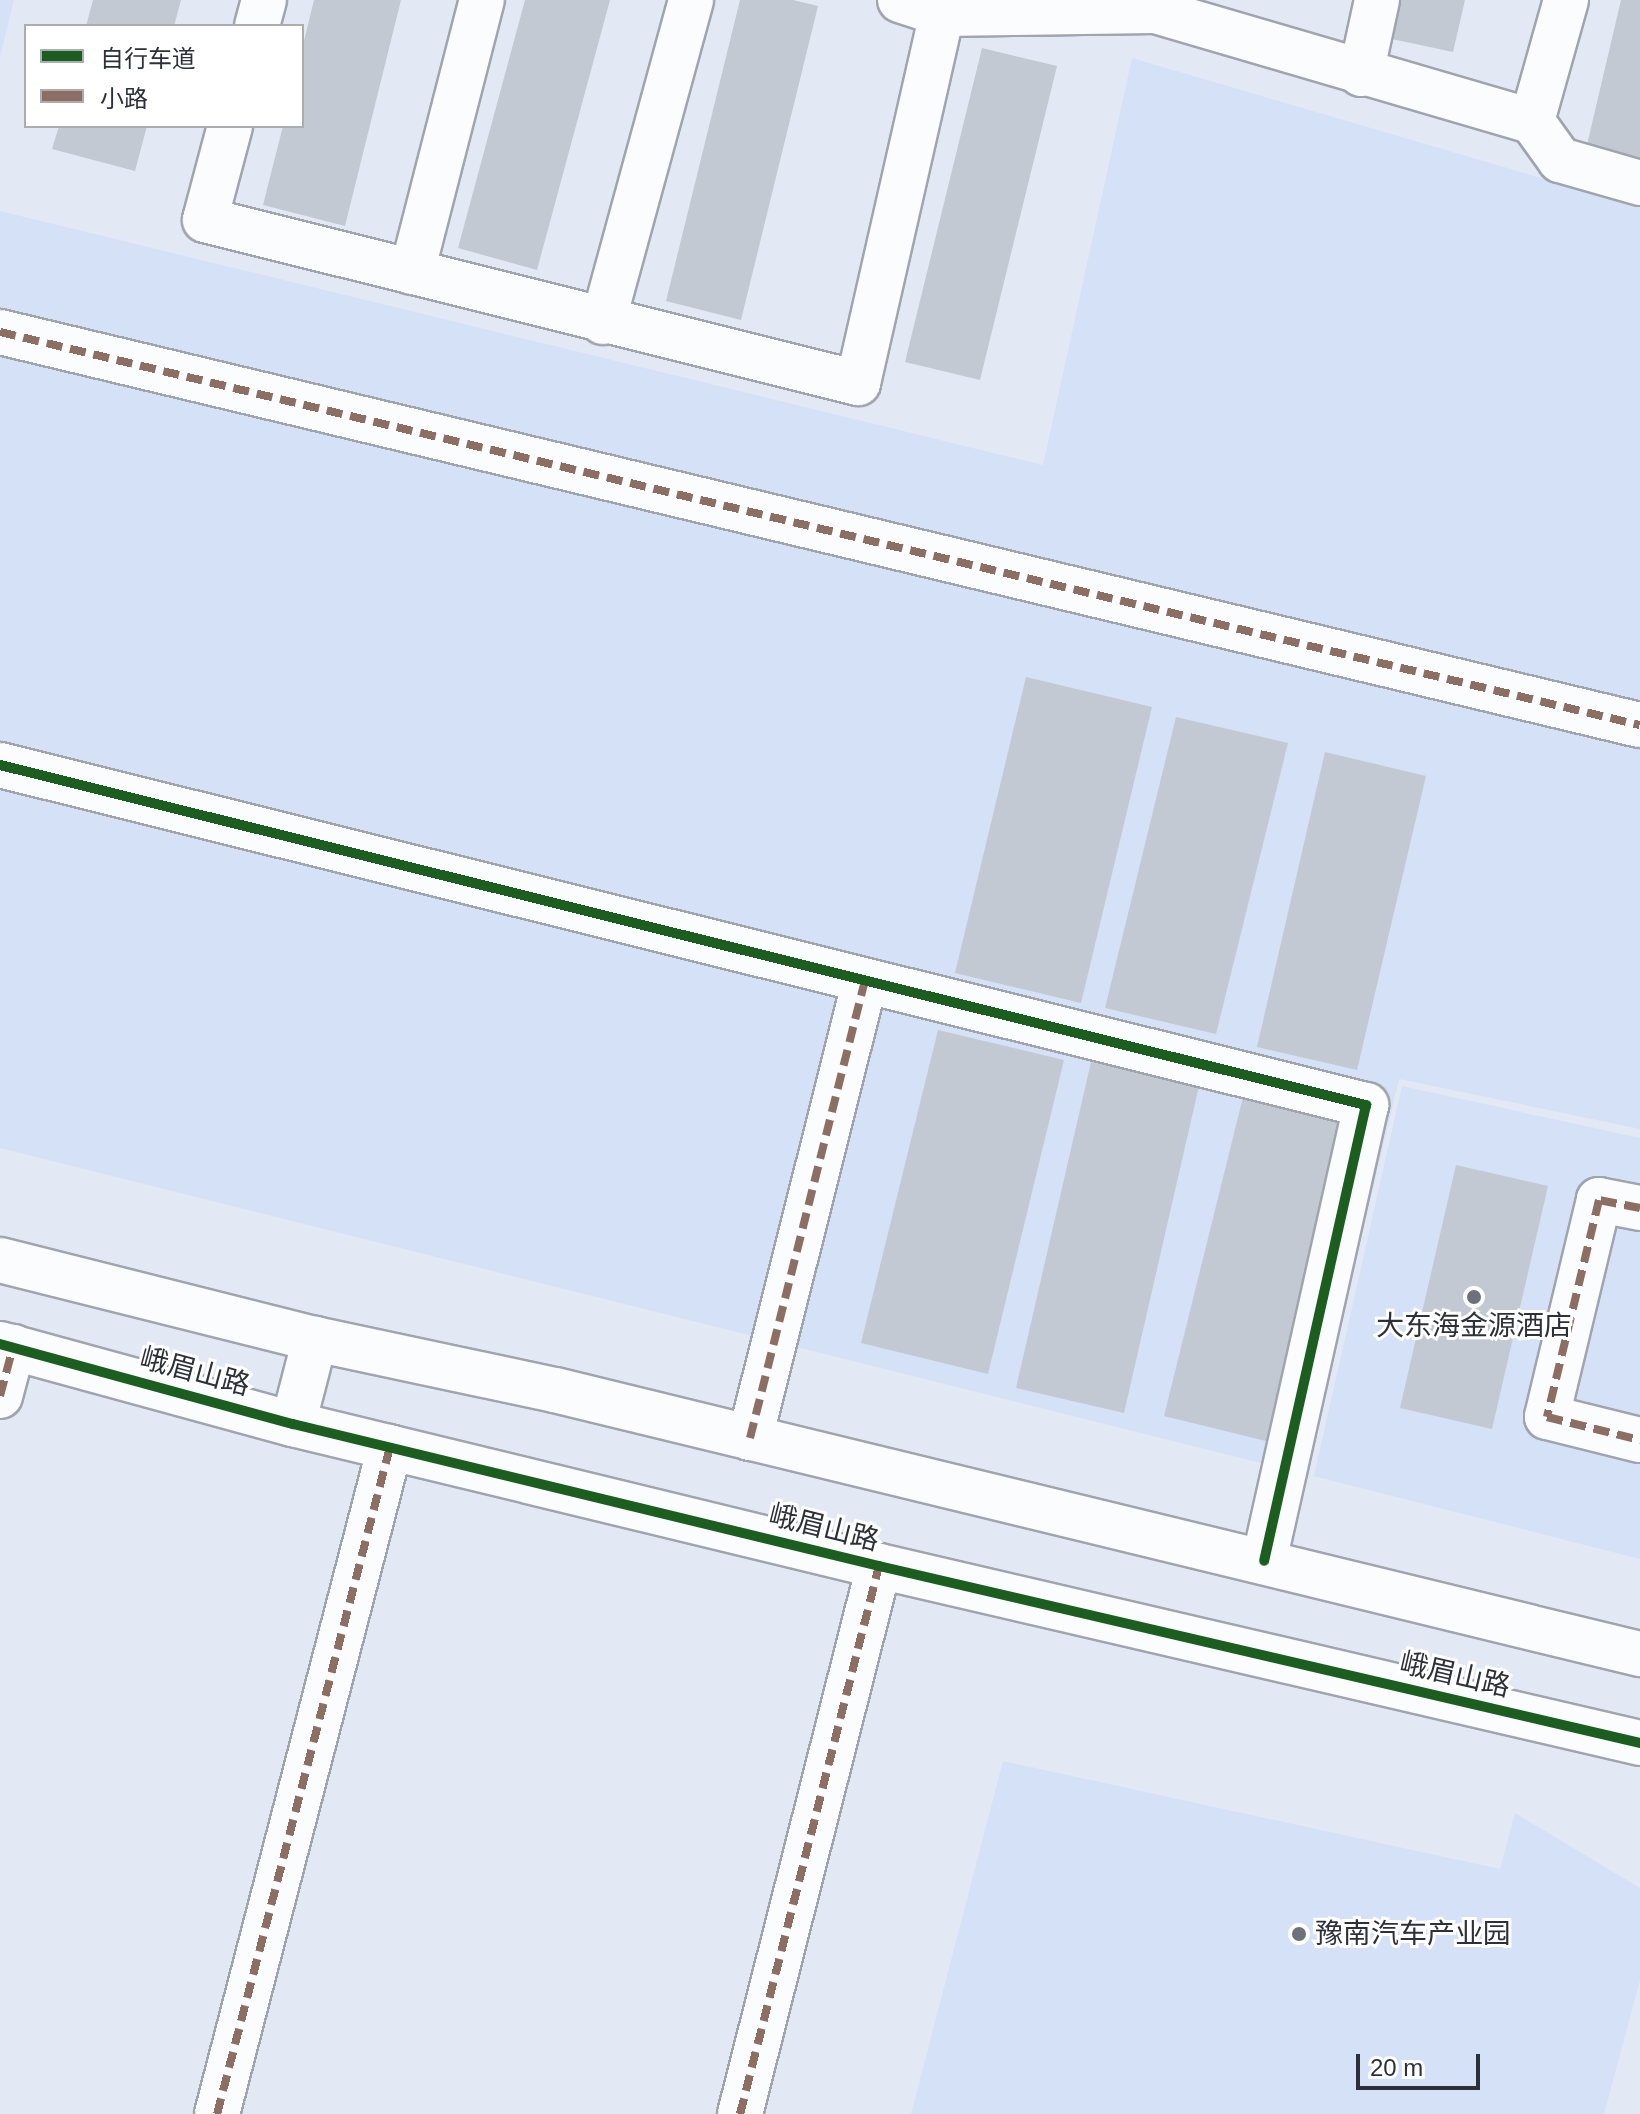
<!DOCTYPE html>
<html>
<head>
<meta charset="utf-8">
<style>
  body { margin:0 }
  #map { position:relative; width:1640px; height:2114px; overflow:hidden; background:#e2e9f5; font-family:Arial,"Noto Sans SC",sans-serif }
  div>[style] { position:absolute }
  .built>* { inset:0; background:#d5e1f6 }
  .building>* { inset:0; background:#c3c9d2 }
  .roads { filter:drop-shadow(2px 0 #9fa4ad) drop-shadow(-2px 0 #9fa4ad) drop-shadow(0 2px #9fa4ad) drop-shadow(0 -2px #9fa4ad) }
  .minor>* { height:44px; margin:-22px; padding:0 22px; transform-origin:22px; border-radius:22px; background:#fbfcfe }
  .quiet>* { height:8px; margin-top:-4px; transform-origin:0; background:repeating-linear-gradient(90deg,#8d6e63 0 16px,transparent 0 24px) }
  .cycleway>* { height:10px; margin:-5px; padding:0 5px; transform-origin:5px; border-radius:5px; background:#1b5e20 }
  .dots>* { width:22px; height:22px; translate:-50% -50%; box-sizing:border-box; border:4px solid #fff; border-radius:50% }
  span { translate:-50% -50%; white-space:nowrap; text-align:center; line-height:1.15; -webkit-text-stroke:6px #fff; paint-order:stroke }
  .poi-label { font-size:28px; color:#2c3139 }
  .left { translate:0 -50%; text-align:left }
  .street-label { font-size:28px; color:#2c3139 }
  .legend { position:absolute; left:24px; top:24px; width:280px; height:104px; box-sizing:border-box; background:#fff; border:2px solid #abadb0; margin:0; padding:10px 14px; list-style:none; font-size:24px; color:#2c3139 }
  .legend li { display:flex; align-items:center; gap:16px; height:40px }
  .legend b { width:40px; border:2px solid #abadb0 }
  .scale { position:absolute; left:1356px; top:2054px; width:124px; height:36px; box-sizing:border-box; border:4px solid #2c3139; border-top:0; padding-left:10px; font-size:24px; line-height:28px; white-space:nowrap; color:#2c3139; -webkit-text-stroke:6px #fff; paint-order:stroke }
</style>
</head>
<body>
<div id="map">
  <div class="built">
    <div style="clip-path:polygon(0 0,14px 0,0 57px)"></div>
    <div style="clip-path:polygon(1132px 58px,1640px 207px,1640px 1129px,1399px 1079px,1305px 1474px,0 1148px,0 211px,1043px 465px)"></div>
    <div style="clip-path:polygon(1402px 1086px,1640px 1138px,1640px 1559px,1314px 1476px)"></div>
    <div style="clip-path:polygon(1003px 1761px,1500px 1869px,1515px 1813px,1640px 1888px,1640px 1980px,1604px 2114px,911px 2114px)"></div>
  </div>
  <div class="building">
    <div style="clip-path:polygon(93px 0,181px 0,174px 26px,86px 26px)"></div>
    <div style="clip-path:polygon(314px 0,401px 0,345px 226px,263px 205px,283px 126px,302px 126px,302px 49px)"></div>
    <div style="clip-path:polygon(525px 0,610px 0,537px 270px,458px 248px)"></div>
    <div style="clip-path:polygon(740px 0,793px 0,818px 6px,741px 320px,666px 301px)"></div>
    <div style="clip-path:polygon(1396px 0,1465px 0,1453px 52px,1387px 38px)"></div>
    <div style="clip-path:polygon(1621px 0,1640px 0,1640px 161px,1586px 149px)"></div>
    <div style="clip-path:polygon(982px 48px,1057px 66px,980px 380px,905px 362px)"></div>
    <div style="clip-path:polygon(59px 126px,147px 126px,135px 171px,52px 149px)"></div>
    <div style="clip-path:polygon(1026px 677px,1152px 707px,1081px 1003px,955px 973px)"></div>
    <div style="clip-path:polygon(1176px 717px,1288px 743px,1216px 1034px,1105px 1008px)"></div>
    <div style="clip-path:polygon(1325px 752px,1426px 776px,1357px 1070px,1257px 1047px)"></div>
    <div style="clip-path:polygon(938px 1030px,1064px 1060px,988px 1374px,861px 1343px)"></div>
    <div style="clip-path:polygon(1091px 1062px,1199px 1086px,1124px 1413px,1016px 1388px)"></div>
    <div style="clip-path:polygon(1243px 1097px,1346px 1122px,1266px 1441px,1164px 1416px)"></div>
    <div style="clip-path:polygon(1456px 1165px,1548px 1186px,1492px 1429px,1400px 1408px)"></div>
  </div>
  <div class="roads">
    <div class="minor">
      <div style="left:900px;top:0;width:44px;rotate:18.4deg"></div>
      <div style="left:942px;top:14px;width:213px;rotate:-0.8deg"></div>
      <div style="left:1155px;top:11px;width:393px;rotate:16.3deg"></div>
      <div style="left:1532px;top:121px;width:48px;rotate:54.3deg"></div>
      <div style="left:1560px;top:160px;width:83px;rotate:16deg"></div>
      <div style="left:257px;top:26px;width:27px;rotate:-75deg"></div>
      <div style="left:1361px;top:74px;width:76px;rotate:-77.8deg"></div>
      <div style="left:1532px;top:121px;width:126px;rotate:-74.3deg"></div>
      <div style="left:230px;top:126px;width:97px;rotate:104.9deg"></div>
      <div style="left:205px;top:220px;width:673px;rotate:14.02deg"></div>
      <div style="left:858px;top:383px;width:378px;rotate:-77.2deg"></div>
      <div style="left:412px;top:272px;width:281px;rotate:-75.6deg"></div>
      <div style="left:603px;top:322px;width:334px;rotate:-74.7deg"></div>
      <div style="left:0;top:332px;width:1686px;rotate:13.48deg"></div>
      <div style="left:0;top:765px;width:1408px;rotate:13.98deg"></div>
      <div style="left:1366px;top:1105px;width:467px;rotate:102.6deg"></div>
      <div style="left:1640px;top:1208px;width:42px;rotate:-169deg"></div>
      <div style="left:1599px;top:1200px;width:223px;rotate:103.5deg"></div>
      <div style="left:1547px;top:1417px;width:96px;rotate:13.9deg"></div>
      <div style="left:0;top:1260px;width:325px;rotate:14.1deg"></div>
      <div style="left:315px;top:1339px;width:245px;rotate:12deg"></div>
      <div style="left:555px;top:1390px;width:1117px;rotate:13.68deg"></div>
      <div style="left:0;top:1344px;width:304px;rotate:15.3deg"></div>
      <div style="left:293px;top:1424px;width:603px;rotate:13.62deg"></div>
      <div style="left:879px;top:1566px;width:781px;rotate:13.09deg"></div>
      <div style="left:0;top:1396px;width:51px;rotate:-75.1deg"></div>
      <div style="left:293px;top:1424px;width:88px;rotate:-75.5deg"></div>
      <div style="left:750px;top:1438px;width:469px;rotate:-75.9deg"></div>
      <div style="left:217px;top:2114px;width:689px;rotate:-75.46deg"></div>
      <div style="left:740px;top:2114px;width:565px;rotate:-75.77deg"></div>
    </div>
  </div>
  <div class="quiet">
    <div style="left:0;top:332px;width:1686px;rotate:13.48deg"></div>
    <div style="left:1640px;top:1208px;width:42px;rotate:-169deg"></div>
    <div style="left:1599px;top:1200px;width:223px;rotate:103.5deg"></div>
    <div style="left:1547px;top:1417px;width:96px;rotate:13.9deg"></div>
    <div style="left:0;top:1396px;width:51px;rotate:-75.1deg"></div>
    <div style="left:750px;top:1438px;width:469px;rotate:-75.9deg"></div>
    <div style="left:217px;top:2114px;width:689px;rotate:-75.46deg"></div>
    <div style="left:740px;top:2114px;width:565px;rotate:-75.77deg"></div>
  </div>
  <div class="cycleway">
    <div style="left:0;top:765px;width:1408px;rotate:13.98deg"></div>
    <div style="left:1366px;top:1105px;width:467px;rotate:102.6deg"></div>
    <div style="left:0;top:1344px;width:304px;rotate:15.3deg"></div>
    <div style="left:293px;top:1424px;width:603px;rotate:13.62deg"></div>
    <div style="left:879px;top:1566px;width:781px;rotate:13.09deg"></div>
  </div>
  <div class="dots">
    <div style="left:1474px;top:1297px;background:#6c717b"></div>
    <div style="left:1299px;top:1934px;background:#6c717b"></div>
  </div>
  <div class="poi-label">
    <span style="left:1474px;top:1326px">大东海金源酒店</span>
    <span class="left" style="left:1315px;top:1934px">豫南汽车产业园</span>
  </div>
  <div class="street-label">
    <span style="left:195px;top:1372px;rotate:15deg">峨眉山路</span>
    <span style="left:824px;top:1528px;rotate:14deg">峨眉山路</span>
    <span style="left:1455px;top:1675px;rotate:13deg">峨眉山路</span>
  </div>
  <ul class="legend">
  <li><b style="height:10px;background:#1b5e20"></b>自行车道</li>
  <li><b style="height:10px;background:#8d6e63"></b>小路</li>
  </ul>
  <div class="scale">20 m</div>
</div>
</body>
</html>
